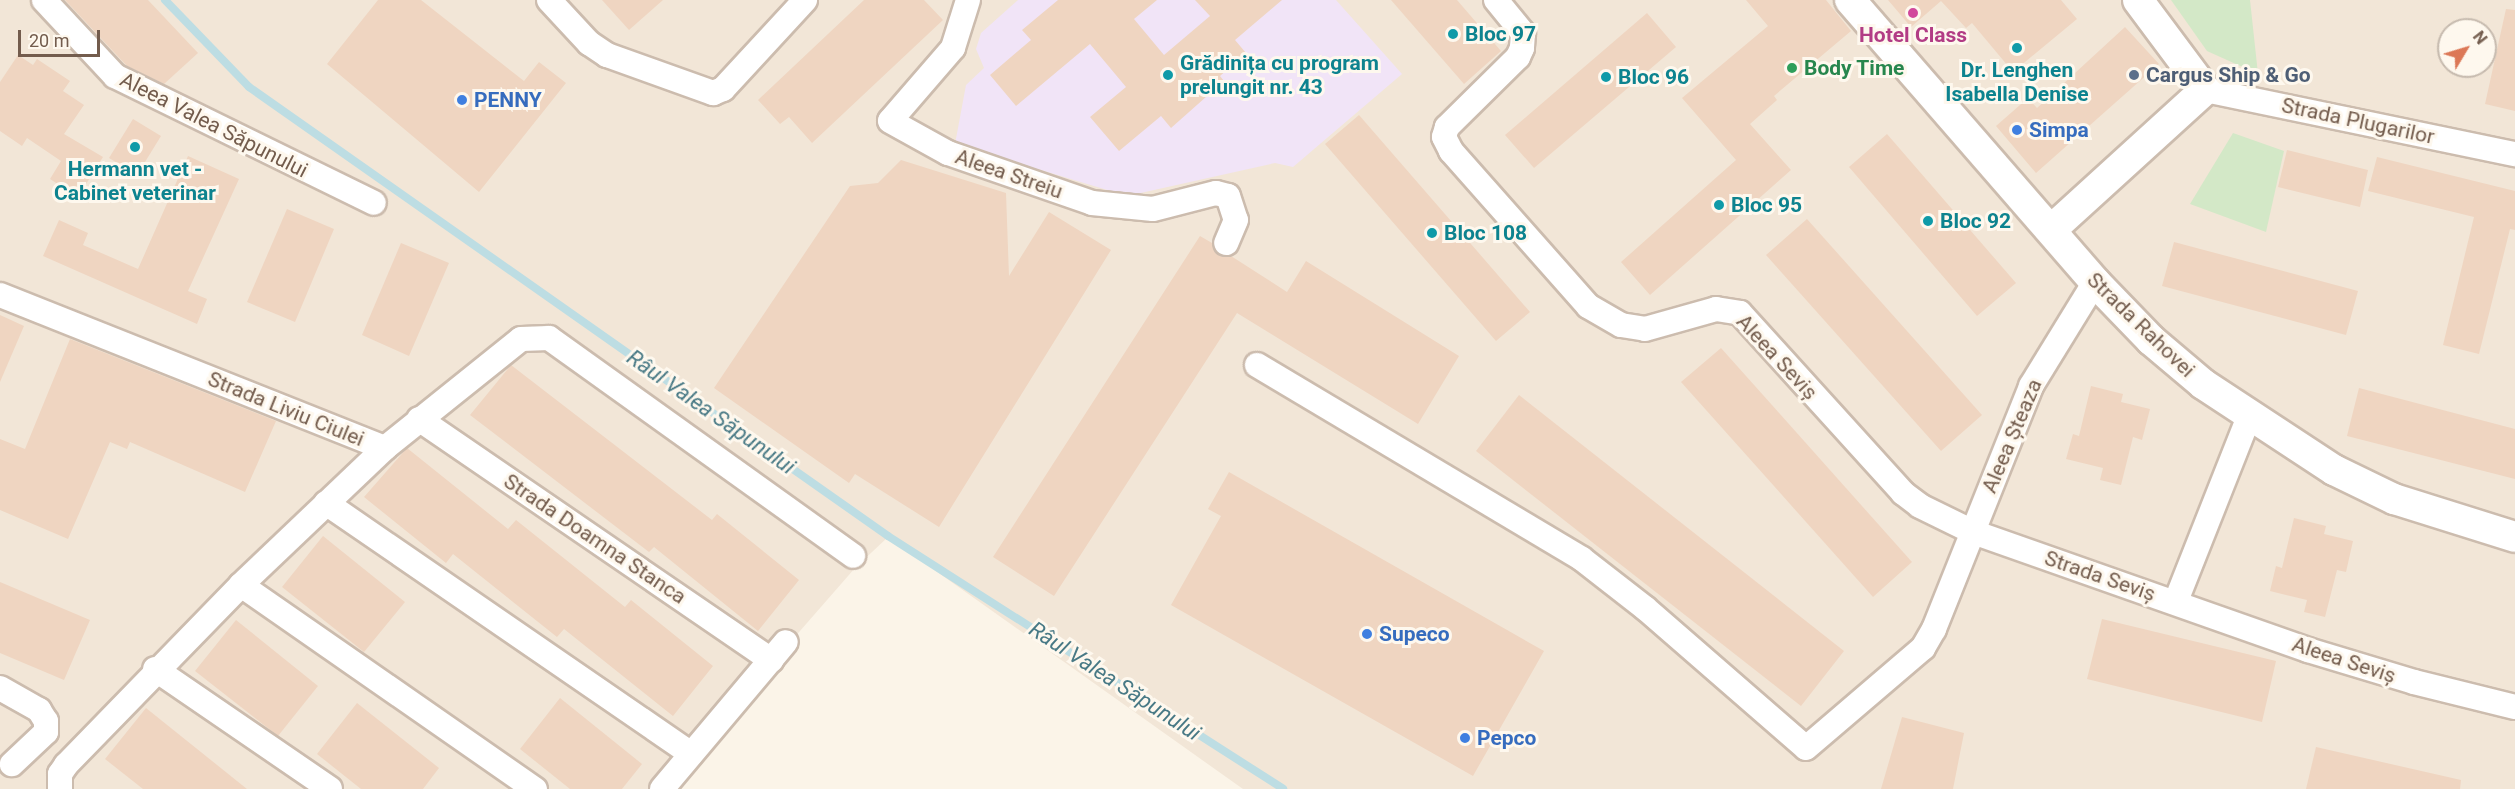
<!DOCTYPE html>
<html>
<head>
<meta charset="utf-8">
<style>
  body { margin:0 }
  #map { position:relative; width:2515px; height:789px; overflow:hidden; background:#fbf4e8; font-family:Roboto,sans-serif }
  div>[style] { position:absolute }
  .residential>* { inset:0; background:#f2e6d7 }
  .education>* { inset:0; background:#f1e4f7 }
  .green>* { inset:0; background:#d3e8c7 }
  .stream>* { height:8px; margin:-4px; padding:0 4px; transform-origin:4px; border-radius:4px; background:#bddde3 }
  .building>* { inset:0; background:#efd5c1 }
  .roads { filter:drop-shadow(2px 0 #ccbcae) drop-shadow(-2px 0 #ccbcae) drop-shadow(0 2px #ccbcae) drop-shadow(0 -2px #ccbcae) }
  .minor>* { height:24px; margin:-12px; padding:0 12px; transform-origin:12px; border-radius:12px; background:#fff }
  .tertiary>* { height:30px; margin:-15px; padding:0 15px; transform-origin:15px; border-radius:15px; background:#fff }
  .dots>* { width:16px; height:16px; translate:-50% -50%; box-sizing:border-box; border:3px solid #fef8ee; border-radius:50% }
  span { translate:-50% -50%; white-space:nowrap; text-align:center; line-height:1.15; -webkit-text-stroke:6px #fef8ee; paint-order:stroke }
  .culture-label { font-size:21px; color:#0d838f; font-weight:700 }
  .left { translate:0 -50%; text-align:left }
  .hotel-label { font-size:21px; color:#b23c85; font-weight:700 }
  .leisure-label { font-size:21px; color:#27864d; font-weight:700 }
  .service-label { font-size:21px; color:#4e5e75; font-weight:700 }
  .shop-label { font-size:21px; color:#366cbe; font-weight:700 }
  .street-label { font-size:21px; color:#735c4d }
  .water-label { font-size:22px; color:#487985; font-style:italic }
  .north { position:absolute; left:2437px; top:18px; width:60px; height:60px; box-sizing:border-box; background:#fef8ee; border:2px solid #c6baae; border-radius:50%; rotate:52deg; font-size:16px; font-weight:700; line-height:24px; text-align:center; color:#735c4d }
  .north::after { content:''; display:block; margin:auto; width:21px; height:27px; background:#dc7856; clip-path:polygon(50% 0,100% 100%,50% 72%,0 100%) }
  .scale { position:absolute; left:18px; top:30px; width:82px; height:27px; box-sizing:border-box; border:3px solid #735c4d; border-top:0; padding-left:8px; font-size:18px; line-height:21px; white-space:nowrap; color:#735c4d; -webkit-text-stroke:4px #fef8ee; paint-order:stroke }
</style>
</head>
<body>
<div id="map">
  <div class="residential">
    <div style="clip-path:polygon(evenodd,0 0,2515px 0,2515px 789px,1243px 789px,888px 537px,855px 568px,662px 789px,0 789px,0 0,2449px 30px,2485px 30px,2485px 66px,2449px 66px,2449px 30px)"></div>
  </div>
  <div class="education">
    <div style="clip-path:polygon(1018px 0,1336px 0,1402px 74px,1293px 167px,1275px 163px,1127px 196px,955px 144px,966px 85px,984px 68px,976px 49px,981px 33px)"></div>
  </div>
  <div class="green">
    <div style="clip-path:polygon(2171px 0,2250px 0,2258px 74px,2207px 51px)"></div>
    <div style="clip-path:polygon(2233px 133px,2284px 151px,2266px 232px,2190px 204px)"></div>
  </div>
  <div class="stream">
    <div style="left:165px;top:0;width:121px;rotate:46deg"></div>
    <div style="left:249px;top:87px;width:781px;rotate:35.09deg"></div>
    <div style="left:888px;top:536px;width:469px;rotate:32.6deg"></div>
  </div>
  <div class="building">
    <div style="clip-path:polygon(65px 0,148px 0,198px 53px,164px 84px,127px 66px)"></div>
    <div style="clip-path:polygon(378px 0,421px 0,524px 81px,539px 62px,566px 83px,479px 192px,327px 64px)"></div>
    <div style="clip-path:polygon(602px 0,663px 0,629px 30px)"></div>
    <div style="clip-path:polygon(864px 0,924px 0,943px 20px,812px 143px,789px 117px,780px 124px,758px 100px)"></div>
    <div style="clip-path:polygon(1058px 0,1157px 0,1134px 19px,1164px 55px,1210px 16px,1195px 0,1282px 0,1235px 40px,1246px 53px,1220px 76px,1224px 81px,1171px 128px,1161px 116px,1119px 151px,1090px 117px,1126px 87px,1090px 44px,1016px 106px,990px 75px,1031px 40px,1022px 30px)"></div>
    <div style="clip-path:polygon(1391px 0,1457px 0,1501px 51px,1464px 84px)"></div>
    <div style="clip-path:polygon(1746px 0,1826px 0,1851px 31px,1774px 96px,1777px 100px,1750px 124px,1791px 170px,1650px 295px,1621px 262px,1736px 160px,1682px 98px,1768px 26px)"></div>
    <div style="clip-path:polygon(1888px 0,2061px 0,2077px 19px,2013px 72px,1972px 23px,1966px 28px,1941px 1px,1911px 27px)"></div>
    <div style="clip-path:polygon(2506px 9px,2515px 10px,2515px 111px,2485px 104px)"></div>
    <div style="clip-path:polygon(1647px 13px,1676px 47px,1534px 168px,1505px 135px)"></div>
    <div style="clip-path:polygon(2125px 27px,2159px 64px,2036px 173px,1996px 126px,2028px 98px,2037px 108px)"></div>
    <div style="clip-path:polygon(18px 55px,33px 65px,37px 59px,70px 81px,63px 91px,84px 105px,64px 134px,103px 157px,78px 197px,50px 179px,61px 161px,27px 138px,22px 146px,0 131px,0 82px)"></div>
    <div style="clip-path:polygon(1359px 115px,1530px 312px,1496px 341px,1325px 144px)"></div>
    <div style="clip-path:polygon(133px 119px,161px 136px,137px 175px,109px 158px)"></div>
    <div style="clip-path:polygon(1887px 134px,2016px 283px,1977px 316px,1849px 167px)"></div>
    <div style="clip-path:polygon(2287px 150px,2368px 170px,2360px 207px,2278px 187px)"></div>
    <div style="clip-path:polygon(188px 156px,239px 179px,188px 291px,207px 299px,197px 324px,43px 256px,59px 220px,88px 233px,83px 245px,138px 269px)"></div>
    <div style="clip-path:polygon(2377px 157px,2515px 191px,2515px 230px,2510px 229px,2479px 354px,2443px 345px,2474px 217px,2368px 191px)"></div>
    <div style="clip-path:polygon(901px 160px,1006px 193px,1009px 276px,1049px 212px,1111px 250px,939px 527px,855px 474px,849px 483px,714px 388px,850px 186px,878px 183px)"></div>
    <div style="clip-path:polygon(287px 209px,334px 229px,295px 322px,247px 302px)"></div>
    <div style="clip-path:polygon(1807px 219px,1982px 415px,1941px 451px,1766px 255px)"></div>
    <div style="clip-path:polygon(1200px 236px,1212px 243px,1220px 256px,1231px 256px,1287px 292px,1306px 261px,1459px 356px,1418px 424px,1237px 313px,1054px 596px,993px 557px)"></div>
    <div style="clip-path:polygon(2174px 242px,2358px 291px,2346px 335px,2162px 286px)"></div>
    <div style="clip-path:polygon(401px 243px,449px 263px,409px 356px,362px 335px)"></div>
    <div style="clip-path:polygon(0 315px,24px 326px,0 382px)"></div>
    <div style="clip-path:polygon(70px 339px,276px 421px,245px 492px,130px 442px,127px 449px,110px 442px,68px 539px,0 510px,0 439px,25px 449px)"></div>
    <div style="clip-path:polygon(1721px 348px,1912px 562px,1873px 597px,1681px 382px)"></div>
    <div style="clip-path:polygon(511px 365px,712px 520px,717px 514px,799px 580px,758px 631px,654px 547px,649px 552px,470px 415px)"></div>
    <div style="clip-path:polygon(2091px 386px,2123px 394px,2121px 402px,2150px 409px,2142px 440px,2133px 437px,2121px 485px,2100px 480px,2103px 468px,2066px 459px,2073px 434px,2079px 436px)"></div>
    <div style="clip-path:polygon(2359px 388px,2515px 429px,2515px 479px,2347px 436px)"></div>
    <div style="clip-path:polygon(1519px 395px,1844px 651px,1801px 706px,1476px 451px)"></div>
    <div style="clip-path:polygon(407px 448px,508px 529px,516px 520px,625px 607px,631px 600px,713px 666px,673px 716px,564px 629px,557px 637px,453px 554px,446px 563px,364px 497px)"></div>
    <div style="clip-path:polygon(1229px 472px,1544px 651px,1473px 776px,1171px 605px,1221px 516px,1208px 509px)"></div>
    <div style="clip-path:polygon(2294px 518px,2326px 526px,2324px 534px,2353px 541px,2346px 572px,2337px 570px,2325px 617px,2304px 612px,2307px 600px,2270px 591px,2276px 566px,2282px 568px)"></div>
    <div style="clip-path:polygon(323px 536px,405px 602px,364px 652px,282px 587px)"></div>
    <div style="clip-path:polygon(0 582px,90px 620px,64px 680px,0 653px)"></div>
    <div style="clip-path:polygon(2102px 619px,2276px 661px,2262px 722px,2087px 679px)"></div>
    <div style="clip-path:polygon(236px 620px,318px 686px,278px 736px,195px 671px)"></div>
    <div style="clip-path:polygon(560px 698px,642px 764px,622px 789px,570px 789px,520px 749px)"></div>
    <div style="clip-path:polygon(357px 703px,439px 768px,423px 789px,361px 789px,317px 754px)"></div>
    <div style="clip-path:polygon(146px 708px,247px 789px,143px 789px,105px 759px)"></div>
    <div style="clip-path:polygon(1902px 717px,1964px 733px,1953px 789px,1881px 789px)"></div>
    <div style="clip-path:polygon(2316px 747px,2461px 780px,2460px 789px,2306px 789px)"></div>
  </div>
  <div class="roads">
    <div class="minor">
      <div style="left:44px;top:0;width:104px;rotate:46.9deg"></div>
      <div style="left:115px;top:76px;width:288px;rotate:26.1deg"></div>
      <div style="left:549px;top:0;width:59px;rotate:47.1deg"></div>
      <div style="left:589px;top:43px;width:22px;rotate:34deg"></div>
      <div style="left:607px;top:55px;width:113px;rotate:19.7deg"></div>
      <div style="left:713px;top:93px;width:11px;rotate:-22deg"></div>
      <div style="left:723px;top:89px;width:121px;rotate:-47.3deg"></div>
      <div style="left:968px;top:0;width:50px;rotate:107.4deg"></div>
      <div style="left:953px;top:48px;width:96px;rotate:130.8deg"></div>
      <div style="left:890px;top:121px;width:66px;rotate:28.9deg"></div>
      <div style="left:948px;top:153px;width:152px;rotate:19.1deg"></div>
      <div style="left:1092px;top:203px;width:61px;rotate:5.6deg"></div>
      <div style="left:1153px;top:209px;width:65px;rotate:-14.3deg"></div>
      <div style="left:1216px;top:193px;width:12px;rotate:14deg"></div>
      <div style="left:1228px;top:196px;width:25px;rotate:72deg"></div>
      <div style="left:1236px;top:220px;width:25px;rotate:113deg"></div>
      <div style="left:1496px;top:0;width:43px;rotate:50.7deg"></div>
      <div style="left:1523px;top:33px;width:15px;rotate:94deg"></div>
      <div style="left:1522px;top:48px;width:10px;rotate:114deg"></div>
      <div style="left:1518px;top:57px;width:100px;rotate:135.4deg"></div>
      <div style="left:1447px;top:127px;width:10px;rotate:107deg"></div>
      <div style="left:1444px;top:137px;width:16px;rotate:63deg"></div>
      <div style="left:1451px;top:151px;width:207px;rotate:48.5deg"></div>
      <div style="left:1588px;top:306px;width:38px;rotate:30deg"></div>
      <div style="left:1621px;top:325px;width:24px;rotate:9deg"></div>
      <div style="left:1645px;top:329px;width:74px;rotate:-15.7deg"></div>
      <div style="left:1716px;top:309px;width:24px;rotate:9deg"></div>
      <div style="left:1740px;top:313px;width:243px;rotate:47.8deg"></div>
      <div style="left:1903px;top:493px;width:21px;rotate:37deg"></div>
      <div style="left:1920px;top:506px;width:59px;rotate:26.1deg"></div>
      <div style="left:1973px;top:532px;width:355px;rotate:19.4deg"></div>
      <div style="left:2308px;top:650px;width:111px;rotate:16.8deg"></div>
      <div style="left:2414px;top:682px;width:104px;rotate:13.9deg"></div>
      <div style="left:2205px;top:90px;width:317px;rotate:11.7deg"></div>
      <div style="left:0;top:295px;width:414px;rotate:21.7deg"></div>
      <div style="left:1257px;top:365px;width:378px;rotate:30.8deg"></div>
      <div style="left:1582px;top:559px;width:80px;rotate:37.9deg"></div>
      <div style="left:1645px;top:608px;width:213px;rotate:41deg"></div>
      <div style="left:1806px;top:748px;width:154px;rotate:-40.5deg"></div>
      <div style="left:1923px;top:648px;width:22px;rotate:-60deg"></div>
      <div style="left:1934px;top:629px;width:262px;rotate:-68.2deg"></div>
      <div style="left:2031px;top:386px;width:122px;rotate:-58.4deg"></div>
      <div style="left:419px;top:419px;width:427px;rotate:34.4deg"></div>
      <div style="left:326px;top:503px;width:443px;rotate:34.5deg"></div>
      <div style="left:241px;top:585px;width:358px;rotate:34.8deg"></div>
      <div style="left:2176px;top:601px;width:198px;rotate:-68.4deg"></div>
      <div style="left:155px;top:669px;width:212px;rotate:34.4deg"></div>
      <div style="left:0;top:688px;width:45px;rotate:29.4deg"></div>
      <div style="left:39px;top:710px;width:13px;rotate:58deg"></div>
      <div style="left:46px;top:721px;width:11px;rotate:90deg"></div>
      <div style="left:46px;top:732px;width:47px;rotate:136.7deg"></div>
      <div style="left:60px;top:789px;width:15px;rotate:-90deg"></div>
      <div style="left:60px;top:774px;width:11px;rotate:-56deg"></div>
      <div style="left:66px;top:765px;width:251px;rotate:-45.8deg"></div>
      <div style="left:241px;top:585px;width:199px;rotate:-43.6deg"></div>
      <div style="left:385px;top:448px;width:174px;rotate:-38.7deg"></div>
      <div style="left:521px;top:339px;width:28px;rotate:-2deg"></div>
      <div style="left:549px;top:338px;width:374px;rotate:35.6deg"></div>
      <div style="left:662px;top:789px;width:192px;rotate:-49.9deg"></div>
    </div>
    <div class="tertiary">
      <div style="left:1850px;top:0;width:374px;rotate:49deg"></div>
      <div style="left:2095px;top:282px;width:81px;rotate:46deg"></div>
      <div style="left:2151px;top:340px;width:68px;rotate:40.2deg"></div>
      <div style="left:2203px;top:384px;width:157px;rotate:33.3deg"></div>
      <div style="left:2334px;top:470px;width:67px;rotate:25.8deg"></div>
      <div style="left:2394px;top:499px;width:127px;rotate:17.4deg"></div>
      <div style="left:2051px;top:230px;width:208px;rotate:-42.3deg"></div>
      <div style="left:2205px;top:90px;width:112px;rotate:-126.7deg"></div>
    </div>
  </div>
  <div class="dots">
    <div style="left:1913px;top:13px;background:#d1479c"></div>
    <div style="left:1453px;top:34px;background:#0f9aa8"></div>
    <div style="left:2017px;top:48px;background:#0f9aa8"></div>
    <div style="left:1792px;top:68px;background:#2e9e5b"></div>
    <div style="left:1168px;top:75px;background:#0f9aa8"></div>
    <div style="left:2134px;top:75px;background:#5c6f8a"></div>
    <div style="left:1606px;top:77px;background:#0f9aa8"></div>
    <div style="left:462px;top:100px;background:#3f7fe0"></div>
    <div style="left:2017px;top:130px;background:#3f7fe0"></div>
    <div style="left:135px;top:147px;background:#0f9aa8"></div>
    <div style="left:1719px;top:205px;background:#0f9aa8"></div>
    <div style="left:1928px;top:221px;background:#0f9aa8"></div>
    <div style="left:1432px;top:233px;background:#0f9aa8"></div>
    <div style="left:1367px;top:634px;background:#3f7fe0"></div>
    <div style="left:1465px;top:738px;background:#3f7fe0"></div>
  </div>
  <div class="culture-label">
    <span class="left" style="left:1465px;top:34px">Bloc 97</span>
    <span class="left" style="left:1180px;top:75px">Grădinița cu program<br>prelungit nr. 43</span>
    <span style="left:2017px;top:82px">Dr. Lenghen<br>Isabella Denise</span>
    <span class="left" style="left:1618px;top:77px">Bloc 96</span>
    <span style="left:135px;top:181px">Hermann vet -<br>Cabinet veterinar</span>
    <span class="left" style="left:1731px;top:205px">Bloc 95</span>
    <span class="left" style="left:1940px;top:221px">Bloc 92</span>
    <span class="left" style="left:1444px;top:233px">Bloc 108</span>
  </div>
  <div class="hotel-label">
    <span style="left:1913px;top:35px">Hotel Class</span>
  </div>
  <div class="leisure-label">
    <span class="left" style="left:1804px;top:68px">Body Time</span>
  </div>
  <div class="service-label">
    <span class="left" style="left:2146px;top:75px">Cargus Ship &amp; Go</span>
  </div>
  <div class="shop-label">
    <span class="left" style="left:474px;top:100px">PENNY</span>
    <span class="left" style="left:2029px;top:130px">Simpa</span>
    <span class="left" style="left:1379px;top:634px">Supeco</span>
    <span class="left" style="left:1477px;top:738px">Pepco</span>
  </div>
  <div class="street-label">
    <span style="left:2358px;top:121px;rotate:12deg">Strada Plugarilor</span>
    <span style="left:214px;top:125px;rotate:27deg">Aleea Valea Săpunului</span>
    <span style="left:1009px;top:174px;rotate:19deg">Aleea Streiu</span>
    <span style="left:2141px;top:325px;rotate:44deg">Strada Rahovei</span>
    <span style="left:1777px;top:357px;rotate:47deg">Aleea Seviș</span>
    <span style="left:286px;top:409px;rotate:22deg">Strada Liviu Ciulei</span>
    <span style="left:2012px;top:436px;rotate:-67deg">Aleea Șteaza</span>
    <span style="left:595px;top:539px;rotate:34deg">Strada Doamna Stanca</span>
    <span style="left:2100px;top:576px;rotate:19deg">Strada Seviș</span>
    <span style="left:2344px;top:660px;rotate:18deg">Aleea Seviș</span>
  </div>
  <div class="water-label">
    <span style="left:711px;top:412px;rotate:35deg">Râul Valea Săpunului</span>
    <span style="left:1115px;top:681px;rotate:33deg">Râul Valea Săpunului</span>
  </div>
  <div class="north">N</div>
  <div class="scale">20 m</div>
</div>
</body>
</html>
